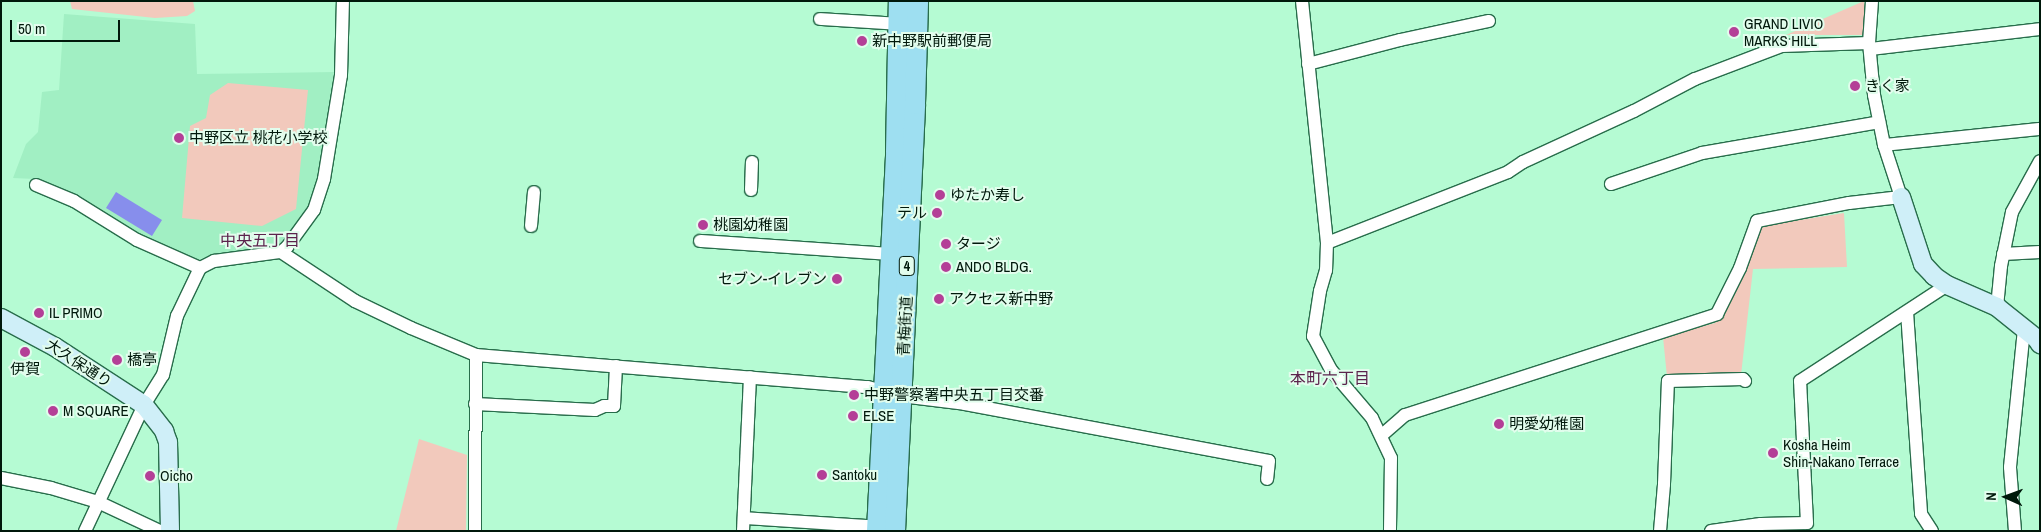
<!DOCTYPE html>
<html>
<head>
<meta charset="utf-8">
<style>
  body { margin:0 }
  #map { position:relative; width:2041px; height:532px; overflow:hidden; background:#b5fbd3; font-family:"Archivo Narrow","Noto Sans JP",sans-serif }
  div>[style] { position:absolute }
  .built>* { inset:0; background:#a1efc3 }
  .green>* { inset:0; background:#f2c9bc }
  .water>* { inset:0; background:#878eec }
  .roads { filter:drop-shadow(1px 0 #286d4b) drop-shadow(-1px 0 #286d4b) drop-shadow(0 1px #286d4b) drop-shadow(0 -1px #286d4b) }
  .street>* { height:12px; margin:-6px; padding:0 6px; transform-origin:6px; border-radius:6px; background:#fff }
  .secondary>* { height:18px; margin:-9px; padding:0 9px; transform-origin:9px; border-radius:9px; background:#cfeff8 }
  .primary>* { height:20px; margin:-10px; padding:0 10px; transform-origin:10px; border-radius:10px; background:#9edff1 }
  .dots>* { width:14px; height:14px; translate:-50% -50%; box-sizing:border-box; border:2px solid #e2fded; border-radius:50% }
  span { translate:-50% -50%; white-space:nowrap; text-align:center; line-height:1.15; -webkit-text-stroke:4px #e2fded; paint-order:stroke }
  .shield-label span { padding:1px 4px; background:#e2fded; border:1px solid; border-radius:4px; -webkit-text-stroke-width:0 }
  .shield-label { font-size:14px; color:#00180b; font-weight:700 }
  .poi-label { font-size:15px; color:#00180b }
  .left { translate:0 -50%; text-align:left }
  .right { translate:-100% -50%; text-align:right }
  .street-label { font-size:15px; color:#00180b }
  .neighbourhood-label { font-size:16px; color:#5c234d }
  .frame { position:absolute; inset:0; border:2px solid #00180b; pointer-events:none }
  .north { position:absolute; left:1981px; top:472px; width:50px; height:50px; -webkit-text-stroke:4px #e2fded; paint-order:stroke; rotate:272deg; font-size:14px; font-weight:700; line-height:20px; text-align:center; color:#00180b }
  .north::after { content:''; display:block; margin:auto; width:18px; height:22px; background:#00180b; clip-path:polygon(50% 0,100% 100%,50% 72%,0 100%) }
  .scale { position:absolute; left:10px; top:20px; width:110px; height:22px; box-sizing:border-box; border:2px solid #00180b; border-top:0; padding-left:6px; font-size:15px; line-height:18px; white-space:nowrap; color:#00180b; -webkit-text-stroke:4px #e2fded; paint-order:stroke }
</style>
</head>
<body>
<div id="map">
  <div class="built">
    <div style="clip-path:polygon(64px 14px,195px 24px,197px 74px,334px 72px,321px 174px,311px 206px,276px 248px,218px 253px,193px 261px,141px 238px,35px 179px,13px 178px,26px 144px,38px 132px,42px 92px,59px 90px)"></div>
  </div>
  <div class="green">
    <div style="clip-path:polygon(70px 1px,193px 1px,195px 11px,187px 16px,155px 18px,72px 9px)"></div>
    <div style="clip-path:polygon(1864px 1px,1866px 11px,1864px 35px,1786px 35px)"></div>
    <div style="clip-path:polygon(228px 83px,308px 90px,296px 209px,262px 226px,182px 218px,190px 126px,206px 118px,210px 95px)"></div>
    <div style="clip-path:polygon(1844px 213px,1847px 267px,1753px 269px,1741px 375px,1667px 377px,1663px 337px,1715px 323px,1738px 285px,1760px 228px,1775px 224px)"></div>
    <div style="clip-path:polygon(419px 439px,467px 455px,466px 531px,396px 531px)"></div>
  </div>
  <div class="water">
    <div style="clip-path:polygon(116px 192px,162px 220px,152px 236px,106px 208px)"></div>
  </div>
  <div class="roads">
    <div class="street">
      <div style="left:1302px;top:1px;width:243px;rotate:84.1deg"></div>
      <div style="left:1327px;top:243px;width:27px;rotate:92deg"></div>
      <div style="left:1326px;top:270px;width:22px;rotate:106deg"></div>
      <div style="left:1320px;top:291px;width:46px;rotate:98.8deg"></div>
      <div style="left:1313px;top:336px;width:38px;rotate:62deg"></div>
      <div style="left:1331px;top:370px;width:63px;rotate:49.5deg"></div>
      <div style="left:1372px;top:418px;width:44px;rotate:64.6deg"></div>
      <div style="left:1391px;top:458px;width:73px;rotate:90.8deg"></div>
      <div style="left:820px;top:19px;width:79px;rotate:3.6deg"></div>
      <div style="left:1870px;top:49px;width:171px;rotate:-6.7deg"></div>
      <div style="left:1308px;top:64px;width:95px;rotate:-14.6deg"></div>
      <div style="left:1400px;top:40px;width:91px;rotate:-12.1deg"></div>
      <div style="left:1884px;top:145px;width:157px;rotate:-5.9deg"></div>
      <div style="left:1611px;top:184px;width:96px;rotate:-18.8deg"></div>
      <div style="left:1702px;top:153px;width:180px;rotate:-9.9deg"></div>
      <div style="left:36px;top:185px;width:41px;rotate:22.8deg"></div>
      <div style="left:74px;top:201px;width:74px;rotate:31.8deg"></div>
      <div style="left:137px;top:240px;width:69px;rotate:24deg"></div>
      <div style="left:751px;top:190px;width:28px;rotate:-88deg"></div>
      <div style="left:531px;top:226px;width:34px;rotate:-85deg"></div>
      <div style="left:700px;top:241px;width:192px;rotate:3.9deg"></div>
      <div style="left:1327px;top:243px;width:194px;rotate:-21.4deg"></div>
      <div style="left:1508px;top:172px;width:18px;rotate:-34deg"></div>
      <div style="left:1523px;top:162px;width:122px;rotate:-24.7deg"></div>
      <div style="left:1634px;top:111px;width:69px;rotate:-27.7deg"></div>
      <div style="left:1695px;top:79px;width:93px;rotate:-20.8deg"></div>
      <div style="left:1782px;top:46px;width:87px;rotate:-2deg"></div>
      <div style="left:281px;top:252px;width:89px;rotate:33.5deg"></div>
      <div style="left:355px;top:301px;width:62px;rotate:25.7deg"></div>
      <div style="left:411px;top:328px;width:70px;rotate:22.6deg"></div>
      <div style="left:476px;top:355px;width:393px;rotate:4.7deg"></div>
      <div style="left:868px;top:387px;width:34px;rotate:15deg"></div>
      <div style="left:901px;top:396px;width:64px;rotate:7.1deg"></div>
      <div style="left:965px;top:404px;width:309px;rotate:10.6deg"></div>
      <div style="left:1269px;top:461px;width:18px;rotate:96deg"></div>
      <div style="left:2003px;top:254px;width:37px;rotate:-3deg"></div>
      <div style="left:1997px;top:307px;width:41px;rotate:-84.4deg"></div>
      <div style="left:2001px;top:266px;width:55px;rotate:-78.5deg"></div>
      <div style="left:2012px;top:212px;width:58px;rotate:-61.2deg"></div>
      <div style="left:1907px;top:312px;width:202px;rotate:86deg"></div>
      <div style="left:1921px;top:514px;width:20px;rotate:57deg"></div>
      <div style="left:475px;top:404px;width:120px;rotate:2.9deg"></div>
      <div style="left:595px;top:410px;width:10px;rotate:-24deg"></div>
      <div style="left:604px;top:406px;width:10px"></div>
      <div style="left:614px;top:406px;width:40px;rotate:-87.1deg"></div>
      <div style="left:1382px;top:435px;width:30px;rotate:-41deg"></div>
      <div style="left:1405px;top:415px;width:328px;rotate:-17.9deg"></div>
      <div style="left:1717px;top:314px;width:51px;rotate:-63.4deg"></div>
      <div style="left:1740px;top:268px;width:50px;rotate:-70.1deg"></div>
      <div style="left:1757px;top:221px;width:94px;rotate:-11.1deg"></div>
      <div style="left:1849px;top:203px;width:52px;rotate:-6.6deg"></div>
      <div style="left:1901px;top:197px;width:55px;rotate:-108.1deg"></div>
      <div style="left:1884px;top:145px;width:51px;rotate:-101.3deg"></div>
      <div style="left:1874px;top:95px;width:52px;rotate:-95.5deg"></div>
      <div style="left:1869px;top:43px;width:42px;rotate:-85.9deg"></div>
      <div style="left:1px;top:478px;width:51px;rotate:11.3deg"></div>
      <div style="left:51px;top:488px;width:49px;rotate:16.6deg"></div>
      <div style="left:98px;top:502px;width:68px;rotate:25.1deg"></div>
      <div style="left:744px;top:518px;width:140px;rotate:3.7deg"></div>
      <div style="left:85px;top:531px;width:139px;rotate:-64.9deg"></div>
      <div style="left:144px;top:405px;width:36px;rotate:-58deg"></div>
      <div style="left:163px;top:375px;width:61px;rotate:-76.7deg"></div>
      <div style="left:177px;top:316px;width:53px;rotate:-64.4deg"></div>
      <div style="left:200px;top:268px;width:16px;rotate:-27deg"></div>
      <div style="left:214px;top:261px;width:68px;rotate:-7.7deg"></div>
      <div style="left:281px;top:252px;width:8px;rotate:-40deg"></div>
      <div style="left:287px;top:247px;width:46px;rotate:-53.9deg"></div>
      <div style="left:314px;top:210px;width:33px;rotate:-72deg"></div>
      <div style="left:324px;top:179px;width:105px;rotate:-80.7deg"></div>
      <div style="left:341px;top:75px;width:74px;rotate:-88.5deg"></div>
      <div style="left:475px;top:531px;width:176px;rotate:-89.7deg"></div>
      <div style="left:743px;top:531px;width:154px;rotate:-87.4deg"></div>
      <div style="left:1660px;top:531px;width:47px;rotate:-85.1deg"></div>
      <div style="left:1664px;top:484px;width:103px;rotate:-87.8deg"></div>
      <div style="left:1668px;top:381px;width:75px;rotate:-1.5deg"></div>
      <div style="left:1743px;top:379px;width:3px;rotate:45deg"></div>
      <div style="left:1711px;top:531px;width:50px;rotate:-8deg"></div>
      <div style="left:1761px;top:524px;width:46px;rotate:-1.2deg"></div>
      <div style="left:1807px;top:523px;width:142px;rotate:-92.8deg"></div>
      <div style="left:1800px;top:381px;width:176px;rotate:-33.1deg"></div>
      <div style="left:2015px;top:531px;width:64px;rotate:-94.5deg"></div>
      <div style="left:2010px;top:467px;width:140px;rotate:-84.2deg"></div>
    </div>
    <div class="secondary">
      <div style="left:1901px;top:197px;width:71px;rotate:71.8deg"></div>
      <div style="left:1923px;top:264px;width:16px;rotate:47deg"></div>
      <div style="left:1934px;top:276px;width:16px;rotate:35deg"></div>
      <div style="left:1947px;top:285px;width:55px;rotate:23.7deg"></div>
      <div style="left:1997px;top:307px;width:51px;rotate:38.7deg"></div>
      <div style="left:2037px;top:339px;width:6px;rotate:59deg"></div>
      <div style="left:1px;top:318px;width:61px;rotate:28.2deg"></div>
      <div style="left:55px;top:347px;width:106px;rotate:33.1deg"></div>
      <div style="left:144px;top:405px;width:33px;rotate:52deg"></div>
      <div style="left:164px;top:431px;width:12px;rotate:70deg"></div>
      <div style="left:168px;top:442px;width:89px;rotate:88.7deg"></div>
    </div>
    <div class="primary">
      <div style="left:877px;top:531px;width:379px;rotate:-87.1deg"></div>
      <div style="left:896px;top:152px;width:151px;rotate:-88.9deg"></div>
      <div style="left:895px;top:531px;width:427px;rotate:-87.3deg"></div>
      <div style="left:915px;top:104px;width:103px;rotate:-88.3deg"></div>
    </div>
  </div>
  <div class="dots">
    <div style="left:1734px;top:32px;background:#b43f97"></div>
    <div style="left:862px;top:41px;background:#b43f97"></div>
    <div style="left:1855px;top:86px;background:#b43f97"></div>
    <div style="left:179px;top:138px;background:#b43f97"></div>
    <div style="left:940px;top:195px;background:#b43f97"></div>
    <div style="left:937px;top:213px;background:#b43f97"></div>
    <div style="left:703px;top:225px;background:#b43f97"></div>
    <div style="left:946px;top:244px;background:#b43f97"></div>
    <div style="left:946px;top:267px;background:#b43f97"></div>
    <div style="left:837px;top:279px;background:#b43f97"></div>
    <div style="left:939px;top:299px;background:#b43f97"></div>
    <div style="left:39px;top:313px;background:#b43f97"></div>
    <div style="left:25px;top:352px;background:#b43f97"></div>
    <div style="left:117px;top:360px;background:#b43f97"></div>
    <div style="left:854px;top:395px;background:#b43f97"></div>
    <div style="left:53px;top:411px;background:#b43f97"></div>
    <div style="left:853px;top:416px;background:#b43f97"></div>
    <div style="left:1499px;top:424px;background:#b43f97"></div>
    <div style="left:1773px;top:453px;background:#b43f97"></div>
    <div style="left:822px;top:475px;background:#b43f97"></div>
    <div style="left:150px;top:476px;background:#b43f97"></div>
  </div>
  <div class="shield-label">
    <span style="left:907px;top:266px">4</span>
  </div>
  <div class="poi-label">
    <span class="left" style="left:1744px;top:32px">GRAND LIVIO<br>MARKS HILL</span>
    <span class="left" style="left:872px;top:41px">新中野駅前郵便局</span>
    <span class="left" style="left:1865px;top:86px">きく家</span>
    <span class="left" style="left:189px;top:138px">中野区立 桃花小学校</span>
    <span class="left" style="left:950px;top:195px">ゆたか寿し</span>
    <span class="right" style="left:927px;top:213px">テル</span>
    <span class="left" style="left:713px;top:225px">桃園幼稚園</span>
    <span class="left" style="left:956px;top:244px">タージ</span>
    <span class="left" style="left:956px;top:267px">ANDO BLDG.</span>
    <span class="right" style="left:827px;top:279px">セブン-イレブン</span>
    <span class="left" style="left:949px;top:299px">アクセス新中野</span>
    <span class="left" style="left:49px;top:313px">IL PRIMO</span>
    <span class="left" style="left:127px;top:360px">橋亭</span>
    <span style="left:25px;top:369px">伊賀</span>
    <span class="left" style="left:864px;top:395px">中野警察署中央五丁目交番</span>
    <span class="left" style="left:63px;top:411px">M SQUARE</span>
    <span class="left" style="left:863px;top:416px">ELSE</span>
    <span class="left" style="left:1509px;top:424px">明愛幼稚園</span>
    <span class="left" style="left:1783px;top:453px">Kosha Heim<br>Shin-Nakano Terrace</span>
    <span class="left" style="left:832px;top:475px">Santoku</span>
    <span class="left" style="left:160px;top:476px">Oicho</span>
  </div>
  <div class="street-label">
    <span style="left:905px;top:326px;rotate:-87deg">青梅街道</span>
    <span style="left:79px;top:363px;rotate:33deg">大久保通り</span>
  </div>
  <div class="neighbourhood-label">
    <span style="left:260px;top:240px">中央五丁目</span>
    <span style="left:1330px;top:378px">本町六丁目</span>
  </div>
  <div class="frame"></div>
  <div class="north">N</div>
  <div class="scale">50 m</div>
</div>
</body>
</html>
